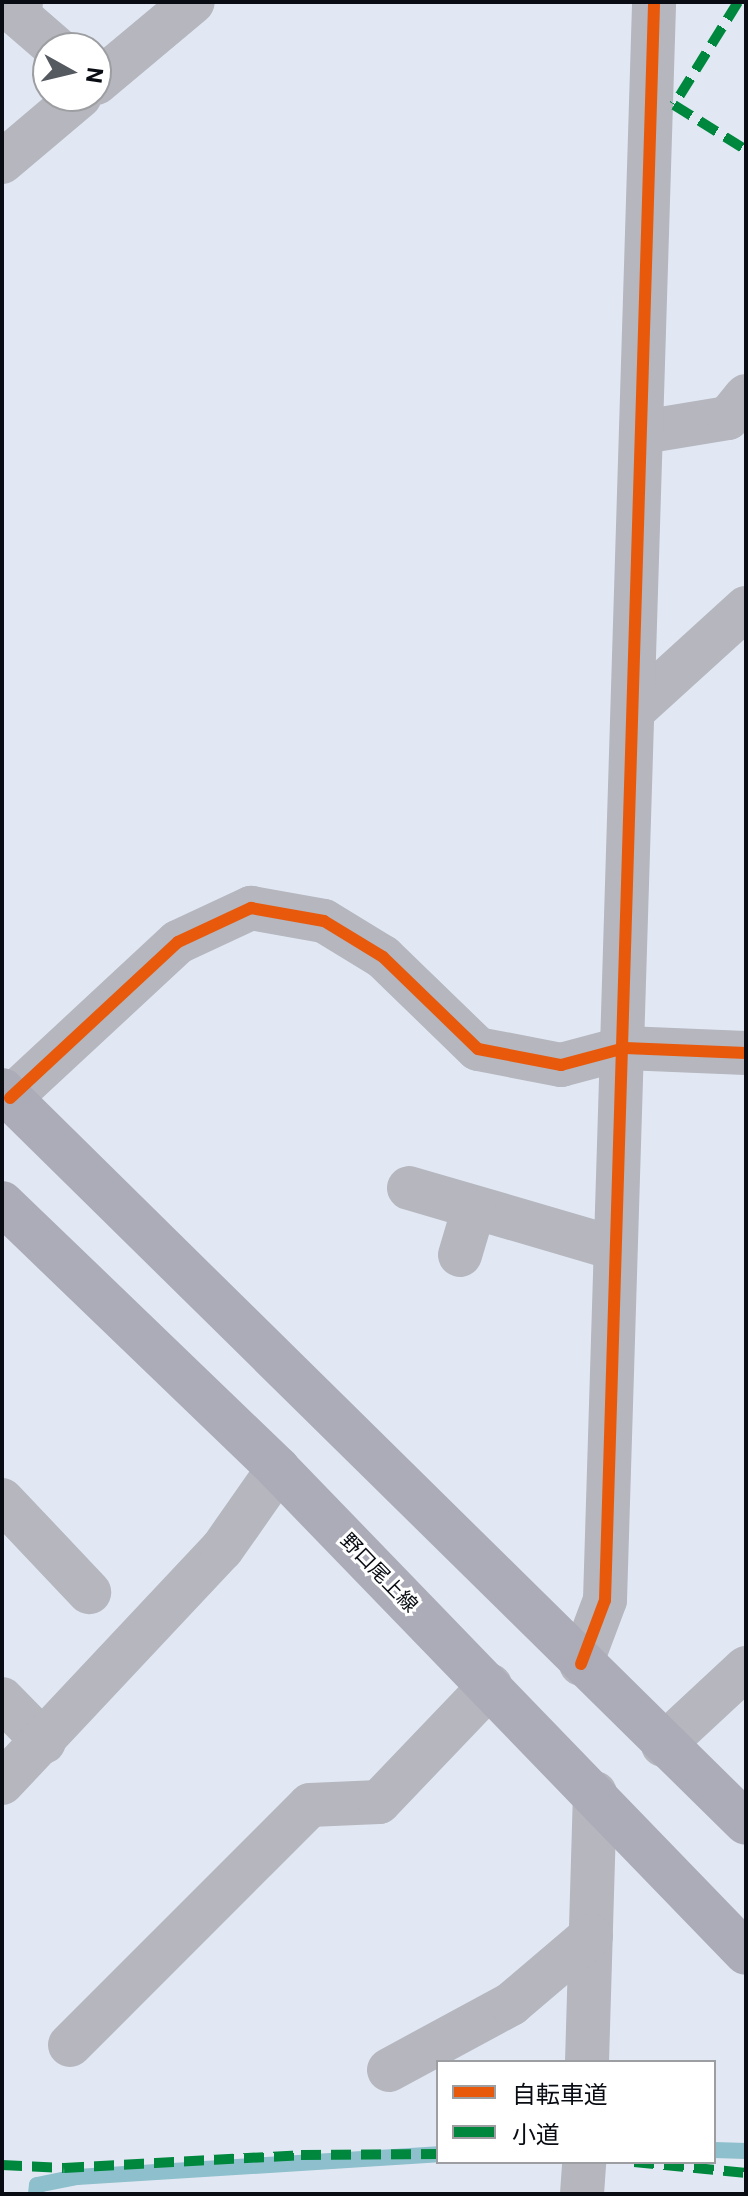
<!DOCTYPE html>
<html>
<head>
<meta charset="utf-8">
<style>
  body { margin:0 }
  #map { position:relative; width:748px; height:2196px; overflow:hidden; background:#e1e8f3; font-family:Roboto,"Noto Sans JP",sans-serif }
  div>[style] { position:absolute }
  .stream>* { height:16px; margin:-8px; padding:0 8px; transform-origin:8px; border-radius:8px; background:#8ebfcc }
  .minor>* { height:44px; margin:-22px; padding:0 22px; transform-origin:22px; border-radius:22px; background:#b5b6be }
  .secondary>* { height:44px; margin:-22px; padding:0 22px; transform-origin:22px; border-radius:22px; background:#abacb7 }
  .quiet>* { height:10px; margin-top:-5px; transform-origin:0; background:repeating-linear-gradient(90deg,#00873e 0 20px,transparent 0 30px) }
  .cycleway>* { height:12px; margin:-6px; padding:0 6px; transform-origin:6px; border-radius:6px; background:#e8590c }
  span { translate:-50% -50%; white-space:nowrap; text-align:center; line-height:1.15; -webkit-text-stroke:6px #fff; paint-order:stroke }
  .street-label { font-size:20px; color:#090d13 }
  .frame { position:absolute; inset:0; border:4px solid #090d13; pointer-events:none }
  .legend { position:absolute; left:436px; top:2060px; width:280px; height:104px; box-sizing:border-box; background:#fff; border:2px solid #9d9ea1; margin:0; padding:10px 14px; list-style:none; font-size:24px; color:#090d13 }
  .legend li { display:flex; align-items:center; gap:16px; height:40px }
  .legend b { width:40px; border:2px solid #9d9ea1 }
  .north { position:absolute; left:32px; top:32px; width:80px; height:80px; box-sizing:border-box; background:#fff; border:2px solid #9d9ea1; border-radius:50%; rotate:98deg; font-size:22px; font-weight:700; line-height:32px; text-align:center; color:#090d13 }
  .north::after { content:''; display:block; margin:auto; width:28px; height:36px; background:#555a61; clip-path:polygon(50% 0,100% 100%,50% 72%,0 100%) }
</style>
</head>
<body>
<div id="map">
  <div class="stream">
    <div style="left:714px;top:2150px;width:32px;rotate:2deg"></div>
    <div style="left:36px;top:2194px;width:9px;rotate:-84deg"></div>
    <div style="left:37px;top:2185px;width:41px;rotate:-11.3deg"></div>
    <div style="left:77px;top:2177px;width:362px;rotate:-3.6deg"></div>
  </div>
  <div class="minor">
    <div style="left:21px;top:2px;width:14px;rotate:98deg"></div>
    <div style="left:19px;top:16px;width:49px;rotate:40.9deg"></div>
    <div style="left:96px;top:83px;width:126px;rotate:-39.9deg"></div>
    <div style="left:2px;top:162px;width:102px;rotate:-40.2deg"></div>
    <div style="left:643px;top:432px;width:86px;rotate:-9.4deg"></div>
    <div style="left:728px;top:418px;width:28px;rotate:-51deg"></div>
    <div style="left:635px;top:709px;width:150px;rotate:-42.3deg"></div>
    <div style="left:10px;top:1098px;width:229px;rotate:-42.9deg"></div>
    <div style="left:178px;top:942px;width:81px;rotate:-25deg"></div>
    <div style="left:251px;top:908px;width:74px;rotate:10.1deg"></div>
    <div style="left:324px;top:921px;width:69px;rotate:31.4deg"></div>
    <div style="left:383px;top:957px;width:132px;rotate:44.1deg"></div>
    <div style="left:478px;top:1049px;width:85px;rotate:10.9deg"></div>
    <div style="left:561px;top:1065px;width:66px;rotate:-14.9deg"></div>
    <div style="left:625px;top:1048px;width:121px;rotate:2.4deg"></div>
    <div style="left:409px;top:1188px;width:214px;rotate:16.3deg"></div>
    <div style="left:460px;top:1255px;width:49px;rotate:-73.4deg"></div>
    <div style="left:2px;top:1500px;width:127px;rotate:46.6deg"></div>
    <div style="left:581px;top:1664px;width:68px;rotate:-69.4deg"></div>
    <div style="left:605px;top:1600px;width:1599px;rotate:-88.24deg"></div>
    <div style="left:2px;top:1699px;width:60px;rotate:45.7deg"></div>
    <div style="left:663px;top:1745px;width:113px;rotate:-42.9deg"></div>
    <div style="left:2px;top:1783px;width:321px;rotate:-46.8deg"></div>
    <div style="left:222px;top:1549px;width:98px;rotate:-55deg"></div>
    <div style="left:70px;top:2045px;width:339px;rotate:-45deg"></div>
    <div style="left:310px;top:1805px;width:69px;rotate:-2.5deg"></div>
    <div style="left:379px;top:1802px;width:161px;rotate:-46.3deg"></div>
    <div style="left:587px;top:2062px;width:269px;rotate:-88.3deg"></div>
    <div style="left:389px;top:2070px;width:139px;rotate:-28.4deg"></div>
    <div style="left:511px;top:2004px;width:105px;rotate:-40.4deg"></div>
    <div style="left:582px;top:2194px;width:32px;rotate:-86deg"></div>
  </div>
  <div class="secondary">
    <div style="left:2px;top:1090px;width:1044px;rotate:44.57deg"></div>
    <div style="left:2px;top:1203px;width:383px;rotate:43.9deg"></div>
    <div style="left:278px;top:1469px;width:673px;rotate:45.96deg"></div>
  </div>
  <div class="quiet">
    <div style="left:738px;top:2px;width:121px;rotate:121.9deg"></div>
    <div style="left:674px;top:105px;width:85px;rotate:32deg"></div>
    <div style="left:634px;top:2162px;width:113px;rotate:5.6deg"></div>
    <div style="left:2px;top:2165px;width:62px;rotate:2.8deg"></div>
    <div style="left:64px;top:2168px;width:237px;rotate:-3.1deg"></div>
    <div style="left:301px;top:2155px;width:137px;rotate:-0.4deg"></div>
  </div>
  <div class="cycleway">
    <div style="left:10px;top:1098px;width:229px;rotate:-42.9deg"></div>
    <div style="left:178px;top:942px;width:81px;rotate:-25deg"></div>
    <div style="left:251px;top:908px;width:74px;rotate:10.1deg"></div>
    <div style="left:324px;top:921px;width:69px;rotate:31.4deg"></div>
    <div style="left:383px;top:957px;width:132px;rotate:44.1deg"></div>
    <div style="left:478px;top:1049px;width:85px;rotate:10.9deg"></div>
    <div style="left:561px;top:1065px;width:66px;rotate:-14.9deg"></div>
    <div style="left:625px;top:1048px;width:121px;rotate:2.4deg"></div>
    <div style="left:581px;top:1664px;width:68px;rotate:-69.4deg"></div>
    <div style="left:605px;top:1600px;width:1599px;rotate:-88.24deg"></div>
  </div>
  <div class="street-label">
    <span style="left:379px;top:1573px;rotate:46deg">野口尾上線</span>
  </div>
  <div class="frame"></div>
  <ul class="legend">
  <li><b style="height:10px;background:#e8590c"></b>自転車道</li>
  <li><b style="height:10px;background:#00873e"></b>小道</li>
  </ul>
  <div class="north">N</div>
</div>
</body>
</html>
